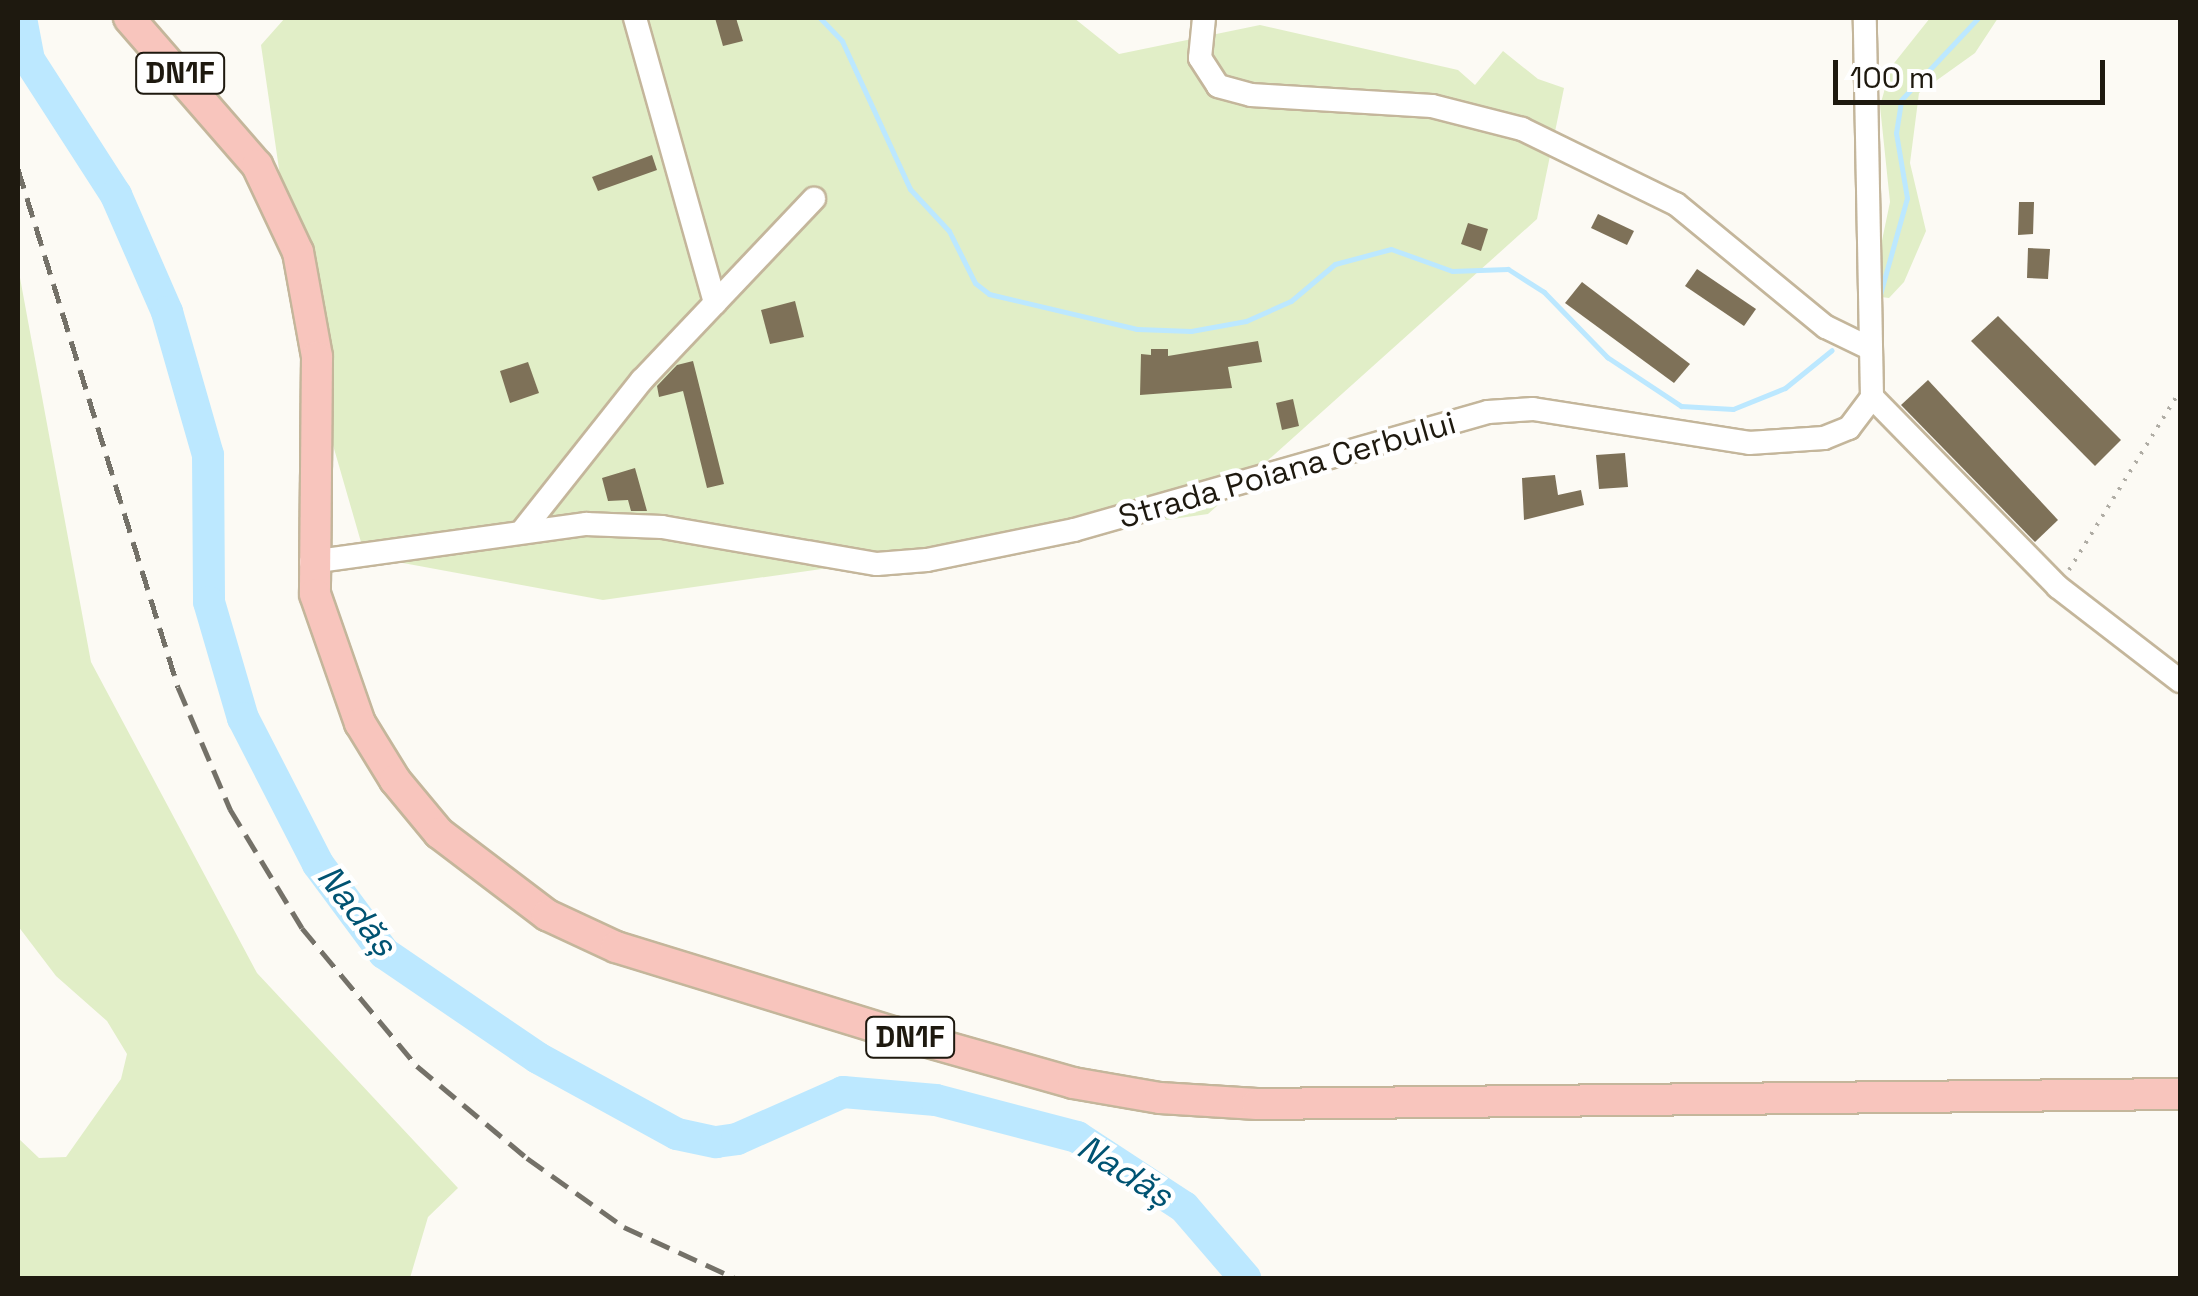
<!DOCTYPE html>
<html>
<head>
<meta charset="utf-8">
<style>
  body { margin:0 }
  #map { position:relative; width:2198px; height:1296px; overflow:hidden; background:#fcfaf4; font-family:"Space Grotesk",sans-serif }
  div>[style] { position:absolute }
  .green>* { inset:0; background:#e1eec7 }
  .stream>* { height:5px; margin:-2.5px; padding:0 2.5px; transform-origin:2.5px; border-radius:2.5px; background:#bce8ff }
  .river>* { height:32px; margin:-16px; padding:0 16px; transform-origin:16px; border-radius:16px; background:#bce8ff }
  .building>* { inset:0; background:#7e7158 }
  .path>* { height:4px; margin-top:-2px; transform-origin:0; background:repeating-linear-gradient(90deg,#afaca4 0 2.5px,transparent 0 10.5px) }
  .roads { filter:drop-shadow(2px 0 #c4b69b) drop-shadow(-2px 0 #c4b69b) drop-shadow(0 2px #c4b69b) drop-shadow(0 -2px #c4b69b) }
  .minor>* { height:22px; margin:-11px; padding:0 11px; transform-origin:11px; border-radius:11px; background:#fff }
  .major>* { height:30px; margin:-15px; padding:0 15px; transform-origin:15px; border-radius:15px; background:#f8c5bd }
  .rail>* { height:5px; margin-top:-2.5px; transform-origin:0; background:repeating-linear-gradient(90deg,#747168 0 20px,transparent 0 30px) }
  span { translate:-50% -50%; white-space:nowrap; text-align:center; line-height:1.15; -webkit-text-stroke:9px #fff; paint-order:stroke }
  .shield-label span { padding:2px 8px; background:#fff; border:2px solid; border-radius:8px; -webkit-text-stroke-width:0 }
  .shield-label { font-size:30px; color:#1e190f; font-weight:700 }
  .street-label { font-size:32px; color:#1e190f }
  .water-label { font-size:35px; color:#005372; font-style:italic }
  .frame { position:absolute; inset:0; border:20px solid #1e190f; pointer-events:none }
  .scale { position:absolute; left:1833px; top:60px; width:272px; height:45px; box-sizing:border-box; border:5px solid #1e190f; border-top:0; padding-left:12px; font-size:30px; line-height:35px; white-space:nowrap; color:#1e190f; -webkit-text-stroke:8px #fff; paint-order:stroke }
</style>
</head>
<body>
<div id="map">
  <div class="green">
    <div style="clip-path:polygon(285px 18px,1074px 18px,1119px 54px,1260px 25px,1458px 70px,1475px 85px,1503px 51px,1538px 79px,1564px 88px,1537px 219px,1208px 514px,603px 600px,365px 556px,305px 348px,261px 45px)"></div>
    <div style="clip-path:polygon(1930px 18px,1998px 18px,1975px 53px,1919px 93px,1910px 163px,1926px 231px,1904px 282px,1889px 298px,1881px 297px,1879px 255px,1890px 202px,1880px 106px,1891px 67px)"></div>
    <div style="clip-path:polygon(18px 267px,91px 662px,257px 973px,458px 1188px,428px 1217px,410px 1278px,18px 1278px,18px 1138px,39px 1158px,66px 1157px,121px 1079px,127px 1054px,107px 1021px,56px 976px,18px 926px)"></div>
  </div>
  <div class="stream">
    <div style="left:820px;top:18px;width:32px;rotate:46deg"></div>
    <div style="left:842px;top:41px;width:163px;rotate:65.3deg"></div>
    <div style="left:910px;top:189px;width:57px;rotate:47.1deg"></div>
    <div style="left:949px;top:231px;width:58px;rotate:63.4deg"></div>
    <div style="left:975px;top:283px;width:18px;rotate:38deg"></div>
    <div style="left:989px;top:294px;width:152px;rotate:13.3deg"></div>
    <div style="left:1137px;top:329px;width:54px;rotate:2.1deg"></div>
    <div style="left:1191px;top:331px;width:56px;rotate:-10.3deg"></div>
    <div style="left:1246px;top:321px;width:49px;rotate:-24deg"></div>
    <div style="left:1291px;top:301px;width:57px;rotate:-40.1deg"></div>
    <div style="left:1335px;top:264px;width:58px;rotate:-15deg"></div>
    <div style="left:1391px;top:249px;width:65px;rotate:19.8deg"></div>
    <div style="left:1452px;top:271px;width:56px;rotate:-2deg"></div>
    <div style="left:1508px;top:269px;width:43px;rotate:32.6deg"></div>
    <div style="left:1544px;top:292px;width:91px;rotate:45.9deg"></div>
    <div style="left:1607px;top:357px;width:89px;rotate:33.5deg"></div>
    <div style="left:1681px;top:406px;width:52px;rotate:3.3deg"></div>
    <div style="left:1733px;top:409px;width:56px;rotate:-22deg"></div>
    <div style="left:1785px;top:388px;width:60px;rotate:-39deg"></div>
    <div style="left:1879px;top:298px;width:104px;rotate:-74.4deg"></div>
    <div style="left:1907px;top:198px;width:66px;rotate:-99.6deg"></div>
    <div style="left:1896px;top:133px;width:33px;rotate:-81deg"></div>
    <div style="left:1901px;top:100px;width:112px;rotate:-46.8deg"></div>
  </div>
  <div class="river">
    <div style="left:21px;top:18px;width:43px;rotate:79.2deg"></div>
    <div style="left:29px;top:60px;width:161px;rotate:57.2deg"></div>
    <div style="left:116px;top:195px;width:128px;rotate:66.4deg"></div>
    <div style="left:167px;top:312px;width:149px;rotate:74deg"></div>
    <div style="left:208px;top:455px;width:147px;rotate:89.6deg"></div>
    <div style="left:209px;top:602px;width:121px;rotate:73.7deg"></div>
    <div style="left:243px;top:718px;width:164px;rotate:62.8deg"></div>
    <div style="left:318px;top:864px;width:111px;rotate:53.4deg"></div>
    <div style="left:384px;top:953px;width:186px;rotate:34.3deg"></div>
    <div style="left:538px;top:1058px;width:158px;rotate:28.7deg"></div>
    <div style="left:677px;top:1134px;width:40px;rotate:12deg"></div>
    <div style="left:716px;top:1142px;width:21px;rotate:-8deg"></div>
    <div style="left:737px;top:1139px;width:116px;rotate:-23.9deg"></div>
    <div style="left:843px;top:1092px;width:93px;rotate:4.9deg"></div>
    <div style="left:936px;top:1100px;width:146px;rotate:14.7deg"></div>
    <div style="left:1077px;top:1137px;width:128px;rotate:33.2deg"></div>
    <div style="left:1184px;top:1207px;width:94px;rotate:49.3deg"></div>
  </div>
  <div class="building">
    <div style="clip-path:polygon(715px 18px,736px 18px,743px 41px,723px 46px)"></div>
    <div style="clip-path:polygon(652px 155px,657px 170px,598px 191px,592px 177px)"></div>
    <div style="clip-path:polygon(2019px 202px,2034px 202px,2033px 234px,2018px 235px)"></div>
    <div style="clip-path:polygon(1598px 214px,1634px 231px,1627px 245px,1591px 228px)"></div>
    <div style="clip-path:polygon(1468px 223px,1488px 229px,1481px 251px,1461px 244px)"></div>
    <div style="clip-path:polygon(2028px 248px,2050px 249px,2048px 279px,2027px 278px)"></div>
    <div style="clip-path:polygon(1697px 269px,1756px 309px,1744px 326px,1685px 286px)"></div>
    <div style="clip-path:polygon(1582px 282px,1690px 364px,1674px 383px,1565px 303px)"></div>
    <div style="clip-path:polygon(795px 301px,804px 337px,770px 344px,761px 310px)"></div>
    <div style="clip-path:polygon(1998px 316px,2121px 440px,2095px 466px,1971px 341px)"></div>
    <div style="clip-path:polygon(1258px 341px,1262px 362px,1228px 367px,1232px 388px,1140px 395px,1141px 354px,1151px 355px,1151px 349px,1168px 349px,1168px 356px)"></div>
    <div style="clip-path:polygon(693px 361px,724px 484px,707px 488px,683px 391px,659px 397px,657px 386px,677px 365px)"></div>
    <div style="clip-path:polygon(528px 362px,539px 393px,510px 403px,500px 371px)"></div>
    <div style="clip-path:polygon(1928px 380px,2058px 520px,2035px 542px,1901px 405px)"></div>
    <div style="clip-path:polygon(1293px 399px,1299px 426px,1282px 430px,1276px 403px)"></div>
    <div style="clip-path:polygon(1625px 453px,1628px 487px,1599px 489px,1596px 455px)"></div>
    <div style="clip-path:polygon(635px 468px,647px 511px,631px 511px,628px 500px,608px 501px,602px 478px)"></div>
    <div style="clip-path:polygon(1555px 475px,1558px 495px,1581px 490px,1584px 505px,1524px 520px,1522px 478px)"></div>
  </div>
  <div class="path">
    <div style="left:2069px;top:570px;width:211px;rotate:-58.2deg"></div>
  </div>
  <div class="roads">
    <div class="minor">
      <div style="left:635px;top:18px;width:296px;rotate:74.3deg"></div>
      <div style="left:1204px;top:18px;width:40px;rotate:95.7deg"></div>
      <div style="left:1200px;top:58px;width:33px;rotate:57deg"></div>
      <div style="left:1218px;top:86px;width:34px;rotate:15deg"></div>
      <div style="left:1251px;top:95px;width:181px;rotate:3.5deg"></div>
      <div style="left:1432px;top:106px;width:93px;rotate:14.3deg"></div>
      <div style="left:1522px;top:129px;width:171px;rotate:26deg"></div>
      <div style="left:1676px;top:204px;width:194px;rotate:39.4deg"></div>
      <div style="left:1826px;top:327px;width:46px;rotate:26deg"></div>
      <div style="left:1872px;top:397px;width:266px;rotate:45.6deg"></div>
      <div style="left:2058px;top:587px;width:154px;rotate:37.6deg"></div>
      <div style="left:523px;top:530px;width:191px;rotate:-51.6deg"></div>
      <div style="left:642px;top:380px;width:250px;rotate:-46.5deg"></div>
      <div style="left:311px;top:562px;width:278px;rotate:-7.9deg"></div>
      <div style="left:586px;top:524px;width:76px;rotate:2.3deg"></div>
      <div style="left:662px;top:527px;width:218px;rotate:9.8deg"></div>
      <div style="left:877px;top:564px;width:50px;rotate:-4.6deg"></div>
      <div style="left:927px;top:560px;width:150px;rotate:-11.5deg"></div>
      <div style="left:1074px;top:530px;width:430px;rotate:-15.9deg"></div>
      <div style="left:1488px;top:412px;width:45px;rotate:-3.8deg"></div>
      <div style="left:1533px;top:409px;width:219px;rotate:8.9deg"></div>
      <div style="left:1749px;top:443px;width:75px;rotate:-3.8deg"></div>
      <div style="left:1824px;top:438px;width:27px;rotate:-22deg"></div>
      <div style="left:1849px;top:428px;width:39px;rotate:-53deg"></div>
      <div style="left:1872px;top:397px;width:379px;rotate:-91.1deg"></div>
    </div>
    <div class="major">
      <div style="left:129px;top:18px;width:195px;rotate:49deg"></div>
      <div style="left:257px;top:165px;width:96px;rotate:64.8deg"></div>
      <div style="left:298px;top:252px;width:107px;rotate:79.7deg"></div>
      <div style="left:317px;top:357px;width:237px;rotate:90.5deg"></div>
      <div style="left:315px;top:594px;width:137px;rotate:70.8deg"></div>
      <div style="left:360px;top:723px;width:67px;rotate:58.4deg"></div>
      <div style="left:395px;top:780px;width:69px;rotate:50.3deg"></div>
      <div style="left:439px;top:833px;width:136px;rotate:37.2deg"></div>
      <div style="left:547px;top:915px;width:76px;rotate:24.9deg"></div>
      <div style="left:616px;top:947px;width:290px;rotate:17.1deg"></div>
      <div style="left:893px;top:1032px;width:187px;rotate:15.8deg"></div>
      <div style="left:1073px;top:1083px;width:88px;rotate:9.8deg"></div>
      <div style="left:1160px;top:1098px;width:97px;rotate:3.5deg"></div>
      <div style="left:1257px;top:1104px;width:923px;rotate:-0.62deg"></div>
    </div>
  </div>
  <div class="rail">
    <div style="left:18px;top:169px;width:542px;rotate:72.84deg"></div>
    <div style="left:178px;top:687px;width:133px;rotate:66.9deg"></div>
    <div style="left:230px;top:809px;width:139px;rotate:58.8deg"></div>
    <div style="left:302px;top:928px;width:180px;rotate:50.2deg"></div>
    <div style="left:417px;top:1066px;width:143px;rotate:39.9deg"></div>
    <div style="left:527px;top:1158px;width:119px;rotate:35.4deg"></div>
    <div style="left:624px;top:1227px;width:122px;rotate:24.7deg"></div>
  </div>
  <div class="shield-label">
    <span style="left:180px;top:73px">DN1F</span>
    <span style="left:910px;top:1037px">DN1F</span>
  </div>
  <div class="street-label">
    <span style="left:1287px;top:470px;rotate:-16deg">Strada Poiana Cerbului</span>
  </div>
  <div class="water-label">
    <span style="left:357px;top:910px;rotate:52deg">Nadăș</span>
    <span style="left:1125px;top:1171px;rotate:32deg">Nadăș</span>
  </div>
  <div class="frame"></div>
  <div class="scale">100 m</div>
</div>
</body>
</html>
